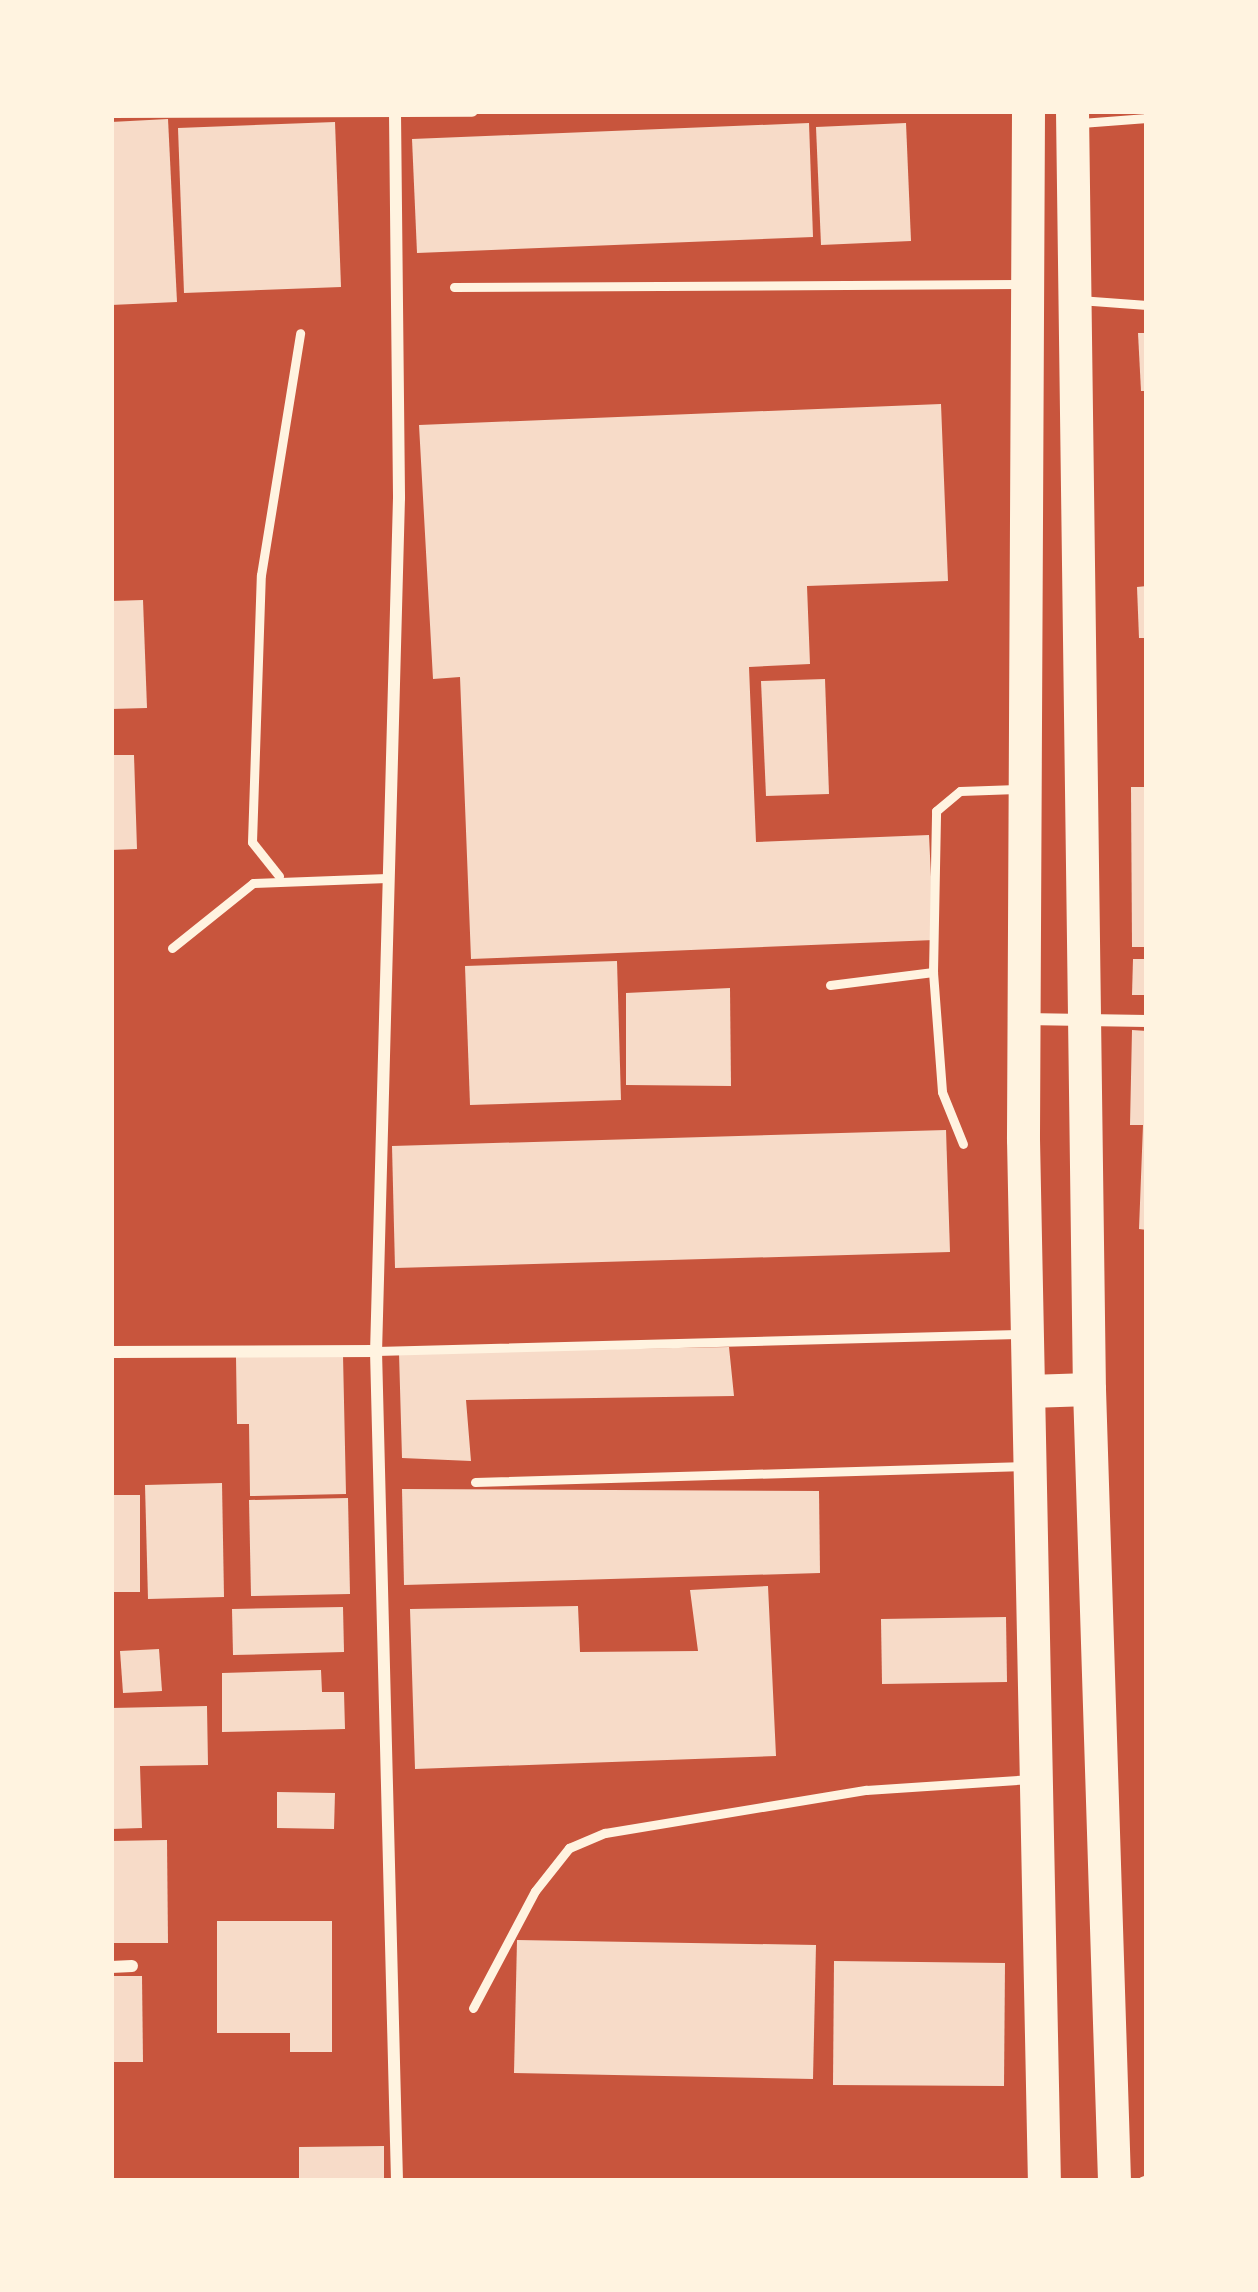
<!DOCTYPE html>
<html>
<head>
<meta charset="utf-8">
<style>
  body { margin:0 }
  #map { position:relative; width:1258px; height:2292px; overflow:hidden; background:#c8553d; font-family:"Nunito Sans",sans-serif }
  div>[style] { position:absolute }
  .building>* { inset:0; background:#f7dbc8 }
  .service>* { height:9px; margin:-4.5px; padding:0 4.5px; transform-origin:4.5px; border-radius:4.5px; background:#fff3e0 }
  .minor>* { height:12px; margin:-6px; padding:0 6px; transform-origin:6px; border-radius:6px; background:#fff3e0 }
  .trunk>* { height:33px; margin:-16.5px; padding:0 16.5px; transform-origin:16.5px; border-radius:16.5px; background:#fff3e0 }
  span { translate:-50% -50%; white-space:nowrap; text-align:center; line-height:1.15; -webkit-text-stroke:12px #fff3e0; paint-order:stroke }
  .frame { position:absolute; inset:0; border:114px solid #fff3e0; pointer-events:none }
</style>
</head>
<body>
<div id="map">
  <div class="building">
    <div style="clip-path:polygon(168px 119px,177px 302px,111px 305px,111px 122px)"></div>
    <div style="clip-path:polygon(335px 122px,341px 287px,184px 293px,178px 128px)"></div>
    <div style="clip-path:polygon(809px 123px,813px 237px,417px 253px,412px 139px)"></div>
    <div style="clip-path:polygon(906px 123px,911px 241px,821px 245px,816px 127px)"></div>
    <div style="clip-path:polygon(1138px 333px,1147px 333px,1147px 391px,1141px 391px)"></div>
    <div style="clip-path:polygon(941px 404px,948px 581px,807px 586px,810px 664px,749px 667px,756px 842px,929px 835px,934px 940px,471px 959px,460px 677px,433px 679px,419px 425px)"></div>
    <div style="clip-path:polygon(1147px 586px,1147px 638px,1139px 638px,1137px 587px)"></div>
    <div style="clip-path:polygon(143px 600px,147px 708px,111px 709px,111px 601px)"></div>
    <div style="clip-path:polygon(825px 679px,829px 794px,766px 796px,761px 681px)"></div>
    <div style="clip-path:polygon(111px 755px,134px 755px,137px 849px,111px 850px)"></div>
    <div style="clip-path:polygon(1131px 787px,1147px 787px,1147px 947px,1132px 947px)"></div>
    <div style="clip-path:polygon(1133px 959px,1147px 959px,1147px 995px,1132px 995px)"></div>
    <div style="clip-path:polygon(617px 961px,621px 1100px,470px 1105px,465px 966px)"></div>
    <div style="clip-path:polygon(730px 988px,731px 1086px,626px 1085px,626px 993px)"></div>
    <div style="clip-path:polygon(1132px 1030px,1147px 1031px,1147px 1230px,1139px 1229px,1143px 1125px,1130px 1125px)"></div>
    <div style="clip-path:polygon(946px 1130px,950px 1252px,395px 1268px,392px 1146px)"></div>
    <div style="clip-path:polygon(729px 1347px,734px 1396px,466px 1400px,471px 1461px,402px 1458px,399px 1353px)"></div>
    <div style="clip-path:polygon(343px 1355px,346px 1494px,250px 1496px,249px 1424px,237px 1424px,236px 1357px)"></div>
    <div style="clip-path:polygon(222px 1483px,224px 1597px,148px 1599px,145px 1485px)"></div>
    <div style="clip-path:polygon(402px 1489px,819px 1491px,820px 1573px,404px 1585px)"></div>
    <div style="clip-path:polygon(111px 1495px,140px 1495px,140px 1592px,111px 1592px)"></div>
    <div style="clip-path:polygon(348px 1498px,350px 1594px,251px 1596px,249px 1500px)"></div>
    <div style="clip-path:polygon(768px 1586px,776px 1756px,415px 1769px,410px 1609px,578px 1606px,580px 1652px,698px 1651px,690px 1590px)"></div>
    <div style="clip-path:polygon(343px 1607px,344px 1652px,233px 1655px,232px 1609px)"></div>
    <div style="clip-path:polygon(1006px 1617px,1007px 1682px,882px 1684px,881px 1619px)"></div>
    <div style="clip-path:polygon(159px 1649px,162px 1691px,123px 1693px,120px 1651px)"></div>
    <div style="clip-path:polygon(321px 1670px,322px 1692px,344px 1692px,345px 1729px,222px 1732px,222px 1673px)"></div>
    <div style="clip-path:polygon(207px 1706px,208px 1765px,140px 1766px,142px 1828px,111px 1829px,111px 1708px)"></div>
    <div style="clip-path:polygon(277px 1792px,335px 1793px,334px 1829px,277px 1828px)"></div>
    <div style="clip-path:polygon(167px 1840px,168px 1943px,112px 1943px,111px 1841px)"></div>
    <div style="clip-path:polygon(217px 1921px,332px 1921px,332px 2052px,290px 2052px,290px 2033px,217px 2033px)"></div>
    <div style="clip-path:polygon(517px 1940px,816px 1945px,813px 2079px,514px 2073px)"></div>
    <div style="clip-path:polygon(834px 1961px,1005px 1963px,1004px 2086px,833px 2085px)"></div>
    <div style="clip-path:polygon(111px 1976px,142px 1976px,143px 2062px,111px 2062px)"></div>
    <div style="clip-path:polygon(384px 2146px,384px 2181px,299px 2181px,299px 2147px)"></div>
  </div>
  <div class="service">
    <div style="left:1081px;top:123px;width:66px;rotate:-4.3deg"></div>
    <div style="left:454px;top:287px;width:568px;rotate:-0.3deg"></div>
    <div style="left:1079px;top:300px;width:68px;rotate:4.2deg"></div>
    <div style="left:279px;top:876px;width:43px;rotate:-128.5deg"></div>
    <div style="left:252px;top:842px;width:267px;rotate:-88.1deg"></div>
    <div style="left:261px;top:575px;width:245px;rotate:-80.8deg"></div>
    <div style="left:172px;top:948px;width:104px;rotate:-38.7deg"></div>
    <div style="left:253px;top:883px;width:134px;rotate:-2.1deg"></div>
    <div style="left:933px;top:972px;width:120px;rotate:85.7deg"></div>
    <div style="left:942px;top:1092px;width:56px;rotate:68deg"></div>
    <div style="left:830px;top:985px;width:104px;rotate:-7.2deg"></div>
    <div style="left:933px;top:972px;width:161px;rotate:-88.9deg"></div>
    <div style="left:936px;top:811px;width:31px;rotate:-40deg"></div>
    <div style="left:960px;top:791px;width:57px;rotate:-2deg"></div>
    <div style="left:376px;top:1351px;width:642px;rotate:-1.52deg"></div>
    <div style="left:475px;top:1482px;width:550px;rotate:-1.67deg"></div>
    <div style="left:473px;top:2008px;width:132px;rotate:-62.1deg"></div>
    <div style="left:535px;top:1891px;width:55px;rotate:-51.7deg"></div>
    <div style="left:569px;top:1848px;width:39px;rotate:-23deg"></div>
    <div style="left:605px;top:1833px;width:265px;rotate:-9.4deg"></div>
    <div style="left:866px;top:1790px;width:164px;rotate:-3.8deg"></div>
    <div style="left:1142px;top:2181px;width:5px;rotate:-22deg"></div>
  </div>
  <div class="minor">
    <div style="left:111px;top:112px;width:361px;rotate:-0.2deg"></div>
    <div style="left:395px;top:113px;width:385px;rotate:89.4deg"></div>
    <div style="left:399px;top:498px;width:853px;rotate:91.54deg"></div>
    <div style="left:376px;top:1351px;width:830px;rotate:88.55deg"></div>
    <div style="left:1025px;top:1019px;width:122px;rotate:0.9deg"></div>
    <div style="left:111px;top:1352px;width:265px;rotate:-0.2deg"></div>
    <div style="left:111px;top:1967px;width:21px;rotate:-3deg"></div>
  </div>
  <div class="trunk">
    <div style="left:1028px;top:111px;width:1028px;rotate:90.28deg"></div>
    <div style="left:1023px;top:1139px;width:1042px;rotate:88.85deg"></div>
    <div style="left:1072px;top:111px;width:1278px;rotate:89.24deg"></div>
    <div style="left:1089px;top:1389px;width:792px;rotate:88.19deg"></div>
    <div style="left:1029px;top:1391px;width:60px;rotate:-1.9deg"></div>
  </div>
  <div class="frame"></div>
</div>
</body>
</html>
